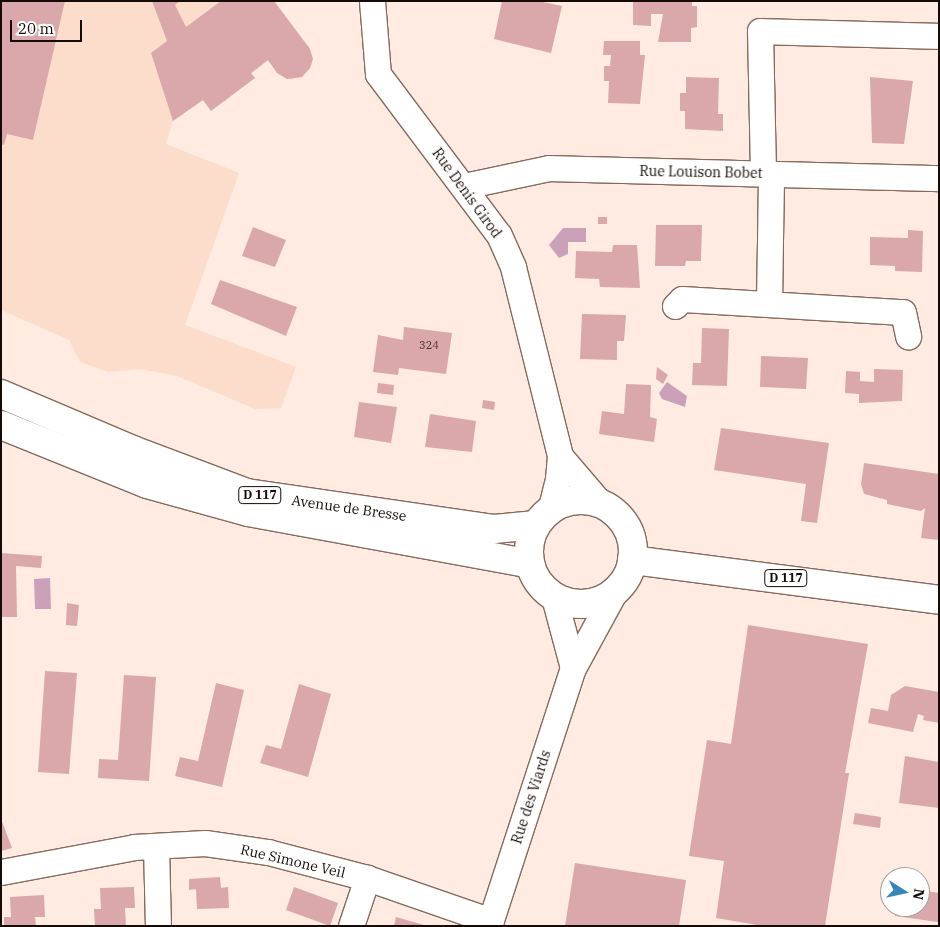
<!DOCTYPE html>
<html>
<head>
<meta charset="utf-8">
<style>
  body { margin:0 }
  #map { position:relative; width:940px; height:927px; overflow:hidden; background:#ffebe1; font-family:"IBM Plex Serif",serif }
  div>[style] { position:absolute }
  .built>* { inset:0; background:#fcdccb }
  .water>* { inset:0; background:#cba1ba }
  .building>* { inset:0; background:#daa8ab }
  .roads { filter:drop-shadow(1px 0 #866a5b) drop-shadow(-1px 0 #866a5b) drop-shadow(0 1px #866a5b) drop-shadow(0 -1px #866a5b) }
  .minor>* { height:25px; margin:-12.5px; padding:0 12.5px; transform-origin:12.5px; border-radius:12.5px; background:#fff }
  .major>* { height:28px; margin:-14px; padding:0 14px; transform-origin:14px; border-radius:14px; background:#fff }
  .major>.ring { margin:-14px; padding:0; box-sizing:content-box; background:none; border:28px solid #fff; border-radius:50% }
  span { translate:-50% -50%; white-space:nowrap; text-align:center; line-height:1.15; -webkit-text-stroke:4.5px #fff; paint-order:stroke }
  .number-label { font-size:11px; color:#46322f }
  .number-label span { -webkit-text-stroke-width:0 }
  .shield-label span { padding:1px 4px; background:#fff; border:1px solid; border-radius:4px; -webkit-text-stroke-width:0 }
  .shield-label { font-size:12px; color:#150b06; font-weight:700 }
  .street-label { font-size:14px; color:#150b06 }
  .frame { position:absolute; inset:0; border:2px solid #150b06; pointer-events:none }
  .north { position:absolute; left:880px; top:867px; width:50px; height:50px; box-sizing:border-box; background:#fff; border:1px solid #a19d9b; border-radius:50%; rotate:100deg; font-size:14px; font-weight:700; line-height:20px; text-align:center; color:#150b06 }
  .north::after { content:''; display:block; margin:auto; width:18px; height:22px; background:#3885b8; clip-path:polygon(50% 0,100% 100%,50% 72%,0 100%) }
  .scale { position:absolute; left:10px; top:20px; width:72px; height:22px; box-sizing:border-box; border:2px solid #150b06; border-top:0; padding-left:6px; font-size:15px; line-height:18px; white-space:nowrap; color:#150b06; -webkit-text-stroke:4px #fff; paint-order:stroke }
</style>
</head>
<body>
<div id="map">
  <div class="built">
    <div style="clip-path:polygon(1px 1px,274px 1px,310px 49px,312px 64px,302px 77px,291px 80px,283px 77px,267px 60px,211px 111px,203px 100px,173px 121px,166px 144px,239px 173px,185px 325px,296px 367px,281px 408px,255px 409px,177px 376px,141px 369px,108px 372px,80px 362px,69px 340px,1px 310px)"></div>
  </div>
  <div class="water">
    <div style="clip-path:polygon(563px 228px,586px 228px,586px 242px,568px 242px,568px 254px,559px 258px,549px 245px)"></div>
    <div style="clip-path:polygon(667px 382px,687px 396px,685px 407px,662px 399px,659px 393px)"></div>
    <div style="clip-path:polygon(50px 578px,51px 609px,35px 609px,34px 579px)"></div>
  </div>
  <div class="building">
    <div style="clip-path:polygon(1px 1px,65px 1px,33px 140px,7px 134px,4px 145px,1px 144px)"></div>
    <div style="clip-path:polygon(152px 1px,180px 1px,175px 5px,186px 27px,221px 1px,274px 1px,310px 49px,313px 59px,310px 68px,302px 77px,287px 79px,277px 73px,268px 60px,251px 73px,255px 78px,211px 111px,203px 100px,173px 121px,151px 53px,167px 41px)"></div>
    <div style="clip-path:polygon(502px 1px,538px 1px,562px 6px,551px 53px,494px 39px)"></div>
    <div style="clip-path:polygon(633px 1px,692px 1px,692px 6px,697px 6px,697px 27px,691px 28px,691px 42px,658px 42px,663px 14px,651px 14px,651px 26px,633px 25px)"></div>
    <div style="clip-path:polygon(604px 41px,640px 41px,640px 55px,645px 55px,640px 104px,608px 103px,609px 81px,604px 81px,604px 66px,610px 66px,611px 55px,603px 55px)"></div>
    <div style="clip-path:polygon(686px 77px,719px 78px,718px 114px,723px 114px,723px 131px,685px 129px,685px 111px,680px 111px,680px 93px,686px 93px)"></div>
    <div style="clip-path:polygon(870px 77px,913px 81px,904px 144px,872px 143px)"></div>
    <div style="clip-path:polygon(598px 217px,607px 217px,607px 224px,598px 224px)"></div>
    <div style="clip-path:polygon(656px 225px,702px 225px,701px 261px,686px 261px,685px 266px,655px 266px)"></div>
    <div style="clip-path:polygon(253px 227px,286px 240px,275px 267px,242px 256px)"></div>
    <div style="clip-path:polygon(908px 230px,923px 231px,922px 272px,895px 271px,895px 266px,870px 265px,870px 237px,908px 238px)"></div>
    <div style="clip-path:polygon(613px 245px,637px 245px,640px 288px,600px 287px,599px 279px,575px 278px,576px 251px,612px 252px)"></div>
    <div style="clip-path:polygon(220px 280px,297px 307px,286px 336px,211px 304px)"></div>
    <div style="clip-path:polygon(582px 314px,626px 315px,624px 341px,617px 341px,617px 360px,580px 359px)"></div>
    <div style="clip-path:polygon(404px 327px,452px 333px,446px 374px,399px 368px,398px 375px,373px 372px,378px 335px,403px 340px)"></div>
    <div style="clip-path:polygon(702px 328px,729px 329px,727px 386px,692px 385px,693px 363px,701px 363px)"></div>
    <div style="clip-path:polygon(761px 356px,808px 358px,806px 389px,760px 387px)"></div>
    <div style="clip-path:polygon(657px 367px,668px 375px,663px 384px,656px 379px)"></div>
    <div style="clip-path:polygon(874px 369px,903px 370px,902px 401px,859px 403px,859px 394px,845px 393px,846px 371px,860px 372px,860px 381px,874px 382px)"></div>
    <div style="clip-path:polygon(378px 383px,394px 385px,393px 395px,377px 393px)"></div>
    <div style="clip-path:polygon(626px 384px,651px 385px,650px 417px,657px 419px,654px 442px,599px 434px,602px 411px,624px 414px)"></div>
    <div style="clip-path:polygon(483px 400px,495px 402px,494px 410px,482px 408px)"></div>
    <div style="clip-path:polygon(359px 402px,397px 407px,391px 443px,354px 437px)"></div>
    <div style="clip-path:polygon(430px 414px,476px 421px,472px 452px,425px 447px)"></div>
    <div style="clip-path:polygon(721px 428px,829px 443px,817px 523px,801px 521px,806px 484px,714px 470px)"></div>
    <div style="clip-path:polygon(864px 463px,939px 474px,939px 540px,921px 538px,925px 508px,921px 511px,887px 504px,887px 500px,864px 494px,861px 484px)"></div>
    <div style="clip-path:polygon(1px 553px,42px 556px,41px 568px,16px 566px,17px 617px,1px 617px)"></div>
    <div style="clip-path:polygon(67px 603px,79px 605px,77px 626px,66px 625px)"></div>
    <div style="clip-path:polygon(748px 625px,868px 644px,845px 773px,849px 773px,825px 926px,763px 926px,716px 918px,724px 861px,689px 856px,707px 740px,731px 744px)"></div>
    <div style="clip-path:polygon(45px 671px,77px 673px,69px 774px,38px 772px)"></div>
    <div style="clip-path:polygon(124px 675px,156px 677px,149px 781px,98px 778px,99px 759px,118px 760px)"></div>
    <div style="clip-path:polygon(216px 683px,244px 690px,222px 787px,175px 776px,180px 757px,198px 761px)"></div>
    <div style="clip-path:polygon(299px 684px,331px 694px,308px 777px,260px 763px,266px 745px,281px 749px)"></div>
    <div style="clip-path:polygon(905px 686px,939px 692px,939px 723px,923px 720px,924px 716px,918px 714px,913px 732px,868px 723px,871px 708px,888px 711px,891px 695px)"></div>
    <div style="clip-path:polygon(905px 756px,939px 762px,939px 808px,899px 803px)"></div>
    <div style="clip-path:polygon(855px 813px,881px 817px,880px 828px,853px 824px)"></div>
    <div style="clip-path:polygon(1px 819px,12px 848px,1px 851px)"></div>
    <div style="clip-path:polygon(575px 863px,686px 880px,679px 926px,565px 926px)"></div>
    <div style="clip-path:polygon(220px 877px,221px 888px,228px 887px,229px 908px,197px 909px,196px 889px,189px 890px,189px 879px)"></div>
    <div style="clip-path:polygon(134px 887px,135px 908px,125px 908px,126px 926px,95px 926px,94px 909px,101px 909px,100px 888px)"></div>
    <div style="clip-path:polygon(294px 887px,338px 903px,330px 926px,286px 910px)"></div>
    <div style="clip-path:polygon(920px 890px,939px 893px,938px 922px,895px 916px,896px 907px,920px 907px)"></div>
    <div style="clip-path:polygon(44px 895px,45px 917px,35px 917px,36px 926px,4px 926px,4px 917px,11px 917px,10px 897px)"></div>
    <div style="clip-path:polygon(396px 917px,424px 925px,424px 926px,394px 926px)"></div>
  </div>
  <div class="roads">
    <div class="minor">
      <div style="left:372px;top:1px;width:73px;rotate:85.3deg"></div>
      <div style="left:378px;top:74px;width:201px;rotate:53.1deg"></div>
      <div style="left:499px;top:235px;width:35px;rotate:66deg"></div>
      <div style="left:513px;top:267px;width:195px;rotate:76deg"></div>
      <div style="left:560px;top:456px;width:23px;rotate:95deg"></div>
      <div style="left:558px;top:479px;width:32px;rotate:104deg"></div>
      <div style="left:763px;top:173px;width:142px;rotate:-91.2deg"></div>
      <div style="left:760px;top:31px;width:179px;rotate:1.6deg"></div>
      <div style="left:464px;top:186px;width:87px;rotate:-12deg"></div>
      <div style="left:549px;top:168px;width:390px;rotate:1.5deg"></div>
      <div style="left:769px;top:304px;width:130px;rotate:-89.1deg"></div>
      <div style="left:675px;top:306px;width:10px;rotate:-45deg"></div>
      <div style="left:682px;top:299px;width:221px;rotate:3.4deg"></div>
      <div style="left:903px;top:312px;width:25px;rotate:78deg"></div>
      <div style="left:560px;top:456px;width:63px;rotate:49.5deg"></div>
      <div style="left:554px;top:597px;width:73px;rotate:75deg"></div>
      <div style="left:156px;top:846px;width:80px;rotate:88.6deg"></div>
      <div style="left:1px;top:872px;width:135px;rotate:-10.6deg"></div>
      <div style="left:134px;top:847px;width:71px;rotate:-3.2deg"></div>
      <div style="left:205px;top:843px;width:64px;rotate:8.1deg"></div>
      <div style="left:268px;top:852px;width:102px;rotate:14.7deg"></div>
      <div style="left:367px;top:878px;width:131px;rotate:19.1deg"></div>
      <div style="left:351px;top:926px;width:51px;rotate:-71.6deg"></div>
      <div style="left:489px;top:926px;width:271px;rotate:-72deg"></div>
      <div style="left:573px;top:668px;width:88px;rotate:-61.4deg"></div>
    </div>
    <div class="major">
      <div style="left:1px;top:394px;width:143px;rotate:23deg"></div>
      <div style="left:133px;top:450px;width:122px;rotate:20.7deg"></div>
      <div style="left:247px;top:493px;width:250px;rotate:8.3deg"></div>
      <div style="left:494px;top:529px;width:42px;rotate:-5.4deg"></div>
      <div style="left:1px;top:425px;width:157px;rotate:22deg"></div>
      <div style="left:147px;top:484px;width:105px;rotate:15.5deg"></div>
      <div style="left:248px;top:512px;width:287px;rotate:10.4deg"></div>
      <div class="ring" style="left:529px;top:500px;width:76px;height:76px"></div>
      <div style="left:632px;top:560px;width:310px;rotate:7.4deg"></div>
    </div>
  </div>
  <div class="number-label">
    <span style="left:429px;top:345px">324</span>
  </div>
  <div class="shield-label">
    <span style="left:260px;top:495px">D 117</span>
    <span style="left:786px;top:578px">D 117</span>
  </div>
  <div class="street-label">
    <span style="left:701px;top:172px;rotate:1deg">Rue Louison Bobet</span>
    <span style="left:467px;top:193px;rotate:54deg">Rue Denis Girod</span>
    <span style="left:349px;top:508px;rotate:8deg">Avenue de Bresse</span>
    <span style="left:531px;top:797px;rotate:-72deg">Rue des Viards</span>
    <span style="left:293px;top:861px;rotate:13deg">Rue Simone Veil</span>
  </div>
  <div class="frame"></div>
  <div class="north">N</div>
  <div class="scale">20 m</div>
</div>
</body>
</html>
